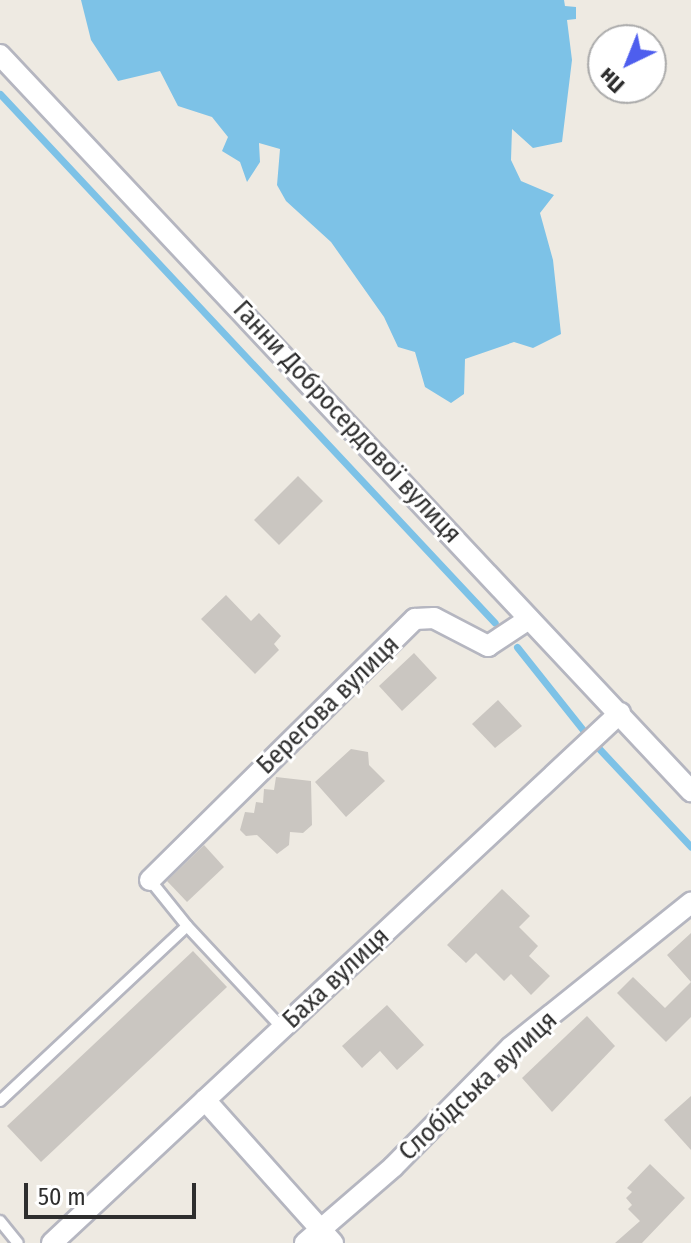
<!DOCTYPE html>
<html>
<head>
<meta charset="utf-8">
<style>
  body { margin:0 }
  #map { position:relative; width:691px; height:1243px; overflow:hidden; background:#eeeae2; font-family:"Fira Sans Condensed",sans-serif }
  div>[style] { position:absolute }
  .water>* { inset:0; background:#7dc2e7 }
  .stream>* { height:7px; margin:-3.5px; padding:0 3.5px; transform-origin:3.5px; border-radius:3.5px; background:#7dc2e7 }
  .building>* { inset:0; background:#cac6c1 }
  .roads { filter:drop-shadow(2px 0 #b5b6c0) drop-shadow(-2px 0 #b5b6c0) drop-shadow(0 2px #b5b6c0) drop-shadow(0 -2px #b5b6c0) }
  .service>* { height:10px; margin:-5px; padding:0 5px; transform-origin:5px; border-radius:5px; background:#fff }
  .minor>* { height:20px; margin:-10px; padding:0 10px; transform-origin:10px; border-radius:10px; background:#fff }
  span { translate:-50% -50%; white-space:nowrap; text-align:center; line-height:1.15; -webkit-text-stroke:6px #fff; paint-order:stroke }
  .street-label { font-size:26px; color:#2e2e2e }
  .north { position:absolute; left:587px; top:24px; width:80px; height:80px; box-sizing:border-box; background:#fff; border:2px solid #ababab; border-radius:50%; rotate:223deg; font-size:22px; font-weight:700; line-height:32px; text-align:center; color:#2e2e2e }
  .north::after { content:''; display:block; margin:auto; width:28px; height:36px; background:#4e5eee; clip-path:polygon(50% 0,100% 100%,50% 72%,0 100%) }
  .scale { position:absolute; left:24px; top:1183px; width:172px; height:36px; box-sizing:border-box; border:4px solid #2e2e2e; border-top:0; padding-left:10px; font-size:24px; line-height:28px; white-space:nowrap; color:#2e2e2e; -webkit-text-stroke:6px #fff; paint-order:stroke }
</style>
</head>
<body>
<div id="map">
  <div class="water">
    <div style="clip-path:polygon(81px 0,564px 0,565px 6px,576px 7px,576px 19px,567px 20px,572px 60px,562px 142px,533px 148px,512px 129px,511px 160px,521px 181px,554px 195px,540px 213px,553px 260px,561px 334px,533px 348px,514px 342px,465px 359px,464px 394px,451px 403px,425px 387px,415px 352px,398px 347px,384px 317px,331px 242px,286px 201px,277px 185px,280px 149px,259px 143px,260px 162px,247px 182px,240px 162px,222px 151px,228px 137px,212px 117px,178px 106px,160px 71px,118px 81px,91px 40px)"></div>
  </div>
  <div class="stream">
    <div style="left:0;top:94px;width:724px;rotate:46.9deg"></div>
    <div style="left:517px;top:647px;width:119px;rotate:51.5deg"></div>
    <div style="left:591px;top:740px;width:146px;rotate:46.9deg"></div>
  </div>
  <div class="building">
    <div style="clip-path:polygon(298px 476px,323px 501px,279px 545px,254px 520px)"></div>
    <div style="clip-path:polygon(226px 595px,251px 621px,259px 613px,281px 636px,274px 644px,279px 650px,255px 674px,201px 619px)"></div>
    <div style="clip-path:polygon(414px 653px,437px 678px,402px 711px,379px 686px)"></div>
    <div style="clip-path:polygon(498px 700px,522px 726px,495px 748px,472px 724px)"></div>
    <div style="clip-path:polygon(351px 749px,368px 752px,369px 765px,385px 781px,346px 817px,315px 782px)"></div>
    <div style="clip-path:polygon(276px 777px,311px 781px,312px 825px,303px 833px,290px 832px,289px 845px,277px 854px,257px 835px,246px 836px,240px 830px,245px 812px,254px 813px,256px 802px,263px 803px,264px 789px,274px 790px)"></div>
    <div style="clip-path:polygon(204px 845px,224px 867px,187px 902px,167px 881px)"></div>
    <div style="clip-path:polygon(502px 889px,530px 916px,519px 927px,538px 946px,529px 956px,550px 976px,531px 995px,511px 974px,504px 981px,476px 953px,466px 963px,447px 945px)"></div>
    <div style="clip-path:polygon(691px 933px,691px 1017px,666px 1042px,617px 993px,633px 977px,665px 1008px,691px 982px,667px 955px)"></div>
    <div style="clip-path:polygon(193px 951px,227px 987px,41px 1162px,7px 1126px)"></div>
    <div style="clip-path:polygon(387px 1005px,424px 1045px,397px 1070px,380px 1051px,362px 1068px,342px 1046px)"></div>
    <div style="clip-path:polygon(587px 1016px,615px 1046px,552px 1112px,522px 1078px)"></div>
    <div style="clip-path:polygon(691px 1096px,691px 1150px,664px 1120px)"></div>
    <div style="clip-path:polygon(650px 1164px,685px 1198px,642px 1243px,615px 1243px,640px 1221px,628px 1209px,632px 1205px,626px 1198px,632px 1192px,627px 1188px)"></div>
  </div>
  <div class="roads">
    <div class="service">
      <div style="left:150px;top:880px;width:59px;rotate:51.2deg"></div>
      <div style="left:0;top:1101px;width:256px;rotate:-43.1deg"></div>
      <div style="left:187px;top:926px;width:139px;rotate:47deg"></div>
      <div style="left:0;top:1221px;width:28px;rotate:51deg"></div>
    </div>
    <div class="minor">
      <div style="left:0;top:55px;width:1010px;rotate:46.81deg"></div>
      <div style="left:150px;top:880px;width:372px;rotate:-44.6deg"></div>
      <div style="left:415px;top:619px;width:19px;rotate:-3deg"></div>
      <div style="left:434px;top:618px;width:61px;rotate:27.4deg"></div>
      <div style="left:488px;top:646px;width:49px;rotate:-33.4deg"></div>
      <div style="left:205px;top:1100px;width:192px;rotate:48.2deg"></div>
      <div style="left:52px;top:1243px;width:777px;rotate:-43.02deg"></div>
      <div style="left:305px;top:1243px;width:116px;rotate:-40.8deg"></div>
      <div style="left:393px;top:1167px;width:168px;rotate:-45.5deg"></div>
      <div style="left:511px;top:1047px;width:231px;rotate:-38.7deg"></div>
    </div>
  </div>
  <div class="street-label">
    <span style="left:347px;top:422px;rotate:47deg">Ганни Добросердової вулиця</span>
    <span style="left:328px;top:705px;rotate:-44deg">Берегова вулиця</span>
    <span style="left:336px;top:978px;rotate:-43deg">Баха вулиця</span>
    <span style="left:478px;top:1086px;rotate:-43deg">Слобідська вулиця</span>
  </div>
  <div class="north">Пн</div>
  <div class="scale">50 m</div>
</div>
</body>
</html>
